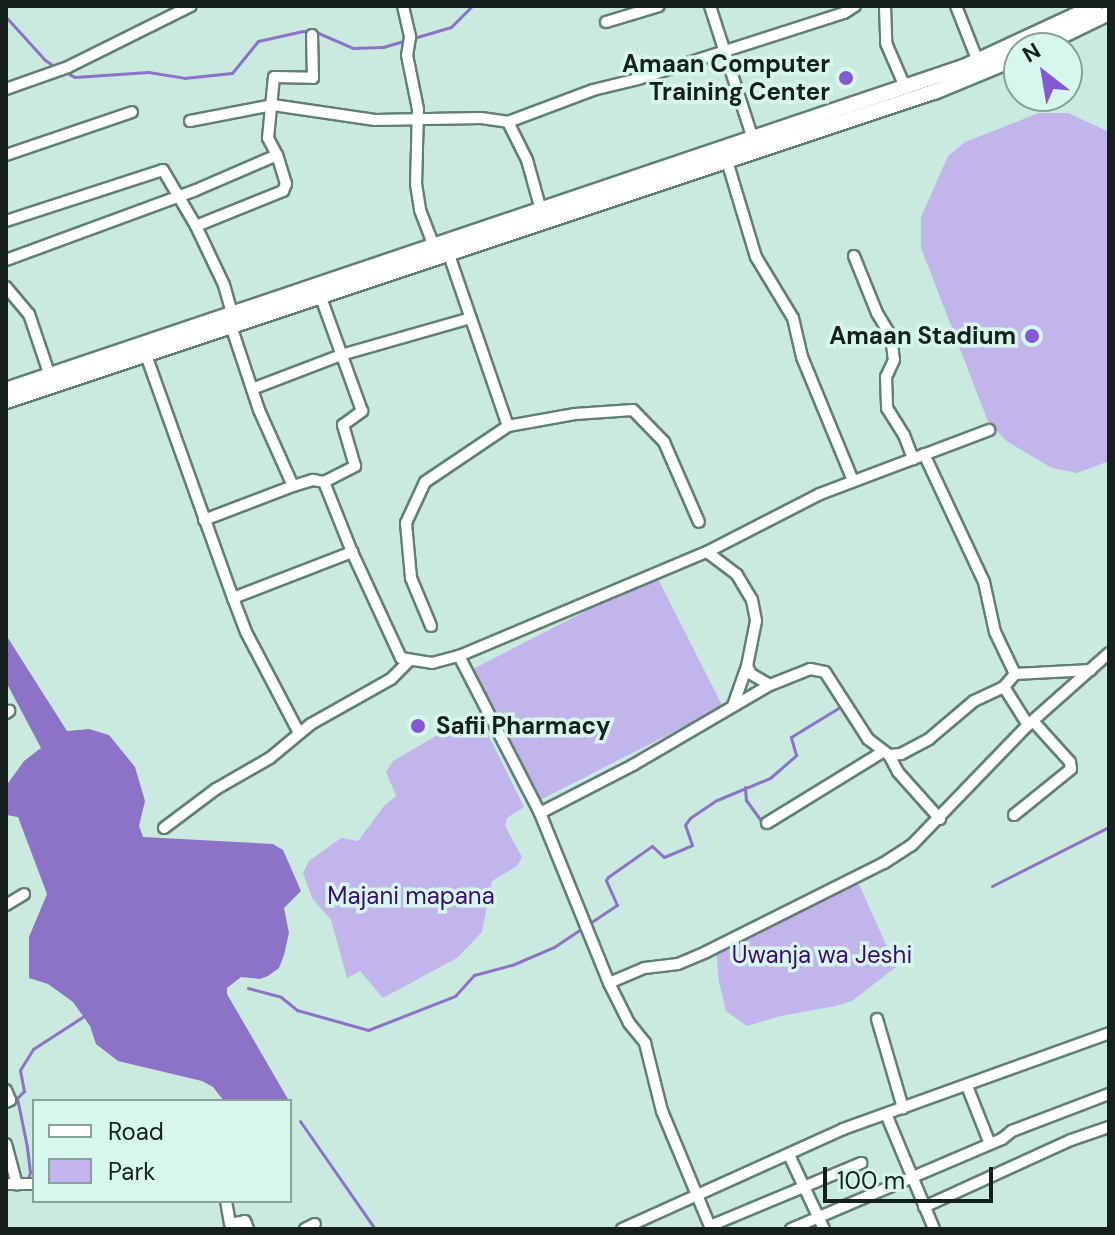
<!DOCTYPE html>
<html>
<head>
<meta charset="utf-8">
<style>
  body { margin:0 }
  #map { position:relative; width:1115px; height:1235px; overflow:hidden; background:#caeae0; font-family:"DM Sans",sans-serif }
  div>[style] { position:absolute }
  .green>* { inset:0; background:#c2b5eb }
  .water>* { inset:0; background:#8c73c8 }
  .stream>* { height:3px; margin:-1.5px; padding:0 1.5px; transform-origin:1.5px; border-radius:1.5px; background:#8c73c8 }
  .roads { filter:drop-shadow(2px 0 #627f76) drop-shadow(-2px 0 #627f76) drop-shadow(0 2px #627f76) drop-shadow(0 -2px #627f76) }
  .street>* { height:10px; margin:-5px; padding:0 5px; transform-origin:5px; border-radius:5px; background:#fff }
  .secondary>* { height:14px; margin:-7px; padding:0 7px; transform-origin:7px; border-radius:7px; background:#fff }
  .dots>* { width:22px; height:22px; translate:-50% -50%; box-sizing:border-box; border:4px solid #d7f7ee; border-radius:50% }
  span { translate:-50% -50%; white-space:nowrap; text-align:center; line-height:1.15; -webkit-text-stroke:7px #d7f7ee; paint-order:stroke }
  .poi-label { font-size:24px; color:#15201d; font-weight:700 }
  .right { translate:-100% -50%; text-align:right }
  .left { translate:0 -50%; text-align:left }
  .park-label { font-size:24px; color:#3c0c75 }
  .frame { position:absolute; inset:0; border:8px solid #15201d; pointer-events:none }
  .legend { position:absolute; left:32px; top:1099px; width:260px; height:104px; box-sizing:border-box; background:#d7f7ee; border:2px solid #89a19a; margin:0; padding:10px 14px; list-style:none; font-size:24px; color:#15201d }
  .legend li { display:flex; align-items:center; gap:16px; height:40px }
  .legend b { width:40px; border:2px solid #89a19a }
  .north { position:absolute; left:1003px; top:32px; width:80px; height:80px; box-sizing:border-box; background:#d7f7ee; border:2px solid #89a19a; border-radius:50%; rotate:329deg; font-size:22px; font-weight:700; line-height:32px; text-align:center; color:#15201d }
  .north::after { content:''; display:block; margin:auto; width:28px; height:36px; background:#8459d3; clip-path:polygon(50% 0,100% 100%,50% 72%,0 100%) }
  .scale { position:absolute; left:823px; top:1167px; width:170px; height:36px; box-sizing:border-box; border:4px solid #15201d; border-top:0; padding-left:10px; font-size:24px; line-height:28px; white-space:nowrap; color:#15201d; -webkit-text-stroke:6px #d7f7ee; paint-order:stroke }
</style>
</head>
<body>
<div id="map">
  <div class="green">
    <div style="clip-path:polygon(1039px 113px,1068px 113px,1109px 132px,1109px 461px,1077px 473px,1052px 468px,1008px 442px,989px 424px,921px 248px,921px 217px,948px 156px,965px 142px)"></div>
    <div style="clip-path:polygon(656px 575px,723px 707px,540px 800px,473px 669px)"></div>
    <div style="clip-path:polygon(477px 712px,524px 807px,507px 818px,505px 826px,522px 857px,517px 866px,492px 881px,482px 932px,457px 958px,383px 998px,360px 971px,347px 978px,331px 920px,312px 898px,303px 873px,309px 861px,341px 838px,358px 841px,384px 806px,396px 796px,386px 772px,393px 761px)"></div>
    <div style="clip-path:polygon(858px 882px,896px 967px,852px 1001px,835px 1006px,781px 1016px,747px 1026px,726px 1011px,719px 982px,716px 948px)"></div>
  </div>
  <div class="water">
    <div style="clip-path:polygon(6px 635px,67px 731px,89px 729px,109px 735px,135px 767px,145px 801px,139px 826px,143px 837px,273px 844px,283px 850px,301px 891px,284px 908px,289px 933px,284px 955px,279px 968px,268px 976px,260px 979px,241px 977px,227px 988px,227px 994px,289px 1101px,224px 1101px,213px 1087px,202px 1081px,118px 1061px,96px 1044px,90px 1026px,73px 1002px,48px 984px,29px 978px,29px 937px,47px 894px,18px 817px,6px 815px,6px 786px,24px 761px,41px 748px,6px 682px)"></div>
  </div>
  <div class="stream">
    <div style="left:6px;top:17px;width:58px;rotate:47.8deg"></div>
    <div style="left:45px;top:60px;width:14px;rotate:34deg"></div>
    <div style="left:63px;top:71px;width:13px;rotate:27deg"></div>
    <div style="left:75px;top:77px;width:73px;rotate:-3.9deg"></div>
    <div style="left:148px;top:72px;width:36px;rotate:9deg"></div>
    <div style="left:184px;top:78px;width:48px;rotate:-5.9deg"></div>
    <div style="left:232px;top:73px;width:41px;rotate:-50.9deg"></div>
    <div style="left:258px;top:41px;width:46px;rotate:-12.5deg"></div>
    <div style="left:303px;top:31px;width:13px;rotate:4deg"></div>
    <div style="left:316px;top:32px;width:40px;rotate:23.4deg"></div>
    <div style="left:353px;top:48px;width:30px;rotate:-2deg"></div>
    <div style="left:383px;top:47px;width:71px;rotate:-16.4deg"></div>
    <div style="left:451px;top:27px;width:30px;rotate:-45deg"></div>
    <div style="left:745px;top:787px;width:13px;rotate:86deg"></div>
    <div style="left:746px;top:800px;width:31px;rotate:54deg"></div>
    <div style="left:992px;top:886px;width:131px;rotate:-26.8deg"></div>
    <div style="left:248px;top:988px;width:34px;rotate:15deg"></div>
    <div style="left:281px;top:997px;width:21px;rotate:39deg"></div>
    <div style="left:297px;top:1010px;width:74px;rotate:15.7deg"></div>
    <div style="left:368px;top:1030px;width:93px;rotate:-21.3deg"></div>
    <div style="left:455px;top:996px;width:28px;rotate:-48deg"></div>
    <div style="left:474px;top:975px;width:39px;rotate:-15deg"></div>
    <div style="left:512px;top:965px;width:46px;rotate:-23.2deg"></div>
    <div style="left:554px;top:947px;width:76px;rotate:-33.7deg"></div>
    <div style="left:617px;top:905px;width:27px;rotate:-114deg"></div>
    <div style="left:606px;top:880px;width:4px;rotate:-56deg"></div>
    <div style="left:608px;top:877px;width:54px;rotate:-35.2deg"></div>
    <div style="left:652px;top:846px;width:16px;rotate:43deg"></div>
    <div style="left:664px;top:857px;width:30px;rotate:-23deg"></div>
    <div style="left:692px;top:845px;width:21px;rotate:-109deg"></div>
    <div style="left:685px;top:825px;width:9px;rotate:-54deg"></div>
    <div style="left:690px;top:818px;width:32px;rotate:-34deg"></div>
    <div style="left:717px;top:800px;width:57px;rotate:-22.5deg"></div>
    <div style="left:770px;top:778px;width:35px;rotate:-41deg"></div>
    <div style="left:796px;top:755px;width:19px;rotate:-106deg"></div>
    <div style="left:791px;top:737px;width:57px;rotate:-31.5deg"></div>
    <div style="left:300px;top:1121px;width:131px;rotate:55.2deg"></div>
    <div style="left:27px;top:1182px;width:10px;rotate:-73deg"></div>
    <div style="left:30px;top:1172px;width:25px;rotate:-97deg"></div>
    <div style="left:27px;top:1147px;width:50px;rotate:-101.5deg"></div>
    <div style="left:17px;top:1098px;width:10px;rotate:-45deg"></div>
    <div style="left:24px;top:1091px;width:21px;rotate:-101deg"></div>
    <div style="left:20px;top:1070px;width:25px;rotate:-58deg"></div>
    <div style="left:33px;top:1049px;width:64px;rotate:-32.9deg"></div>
  </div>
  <div class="roads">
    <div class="street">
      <div style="left:403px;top:6px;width:32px;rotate:77deg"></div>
      <div style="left:410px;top:37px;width:18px;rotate:99deg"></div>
      <div style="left:407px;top:55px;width:55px;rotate:78.5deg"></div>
      <div style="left:418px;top:109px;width:75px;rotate:91.5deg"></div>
      <div style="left:416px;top:184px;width:26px;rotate:81deg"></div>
      <div style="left:420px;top:210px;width:39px;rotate:69deg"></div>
      <div style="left:710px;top:6px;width:140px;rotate:72.1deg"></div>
      <div style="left:885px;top:6px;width:37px;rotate:88deg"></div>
      <div style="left:886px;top:43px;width:48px;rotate:66.6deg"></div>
      <div style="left:956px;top:6px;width:62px;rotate:68.4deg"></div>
      <div style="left:606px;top:22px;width:55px;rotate:-16.8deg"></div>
      <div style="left:6px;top:89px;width:66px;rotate:-19.5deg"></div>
      <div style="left:68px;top:67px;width:137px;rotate:-26.4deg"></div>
      <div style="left:190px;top:121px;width:85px;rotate:-10.9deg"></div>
      <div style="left:273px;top:105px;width:103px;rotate:8.4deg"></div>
      <div style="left:375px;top:120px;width:106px;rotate:-1.1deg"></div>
      <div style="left:481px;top:118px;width:27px;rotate:8deg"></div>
      <div style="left:508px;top:122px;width:42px;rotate:63.4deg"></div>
      <div style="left:527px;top:160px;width:52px;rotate:74.4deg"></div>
      <div style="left:508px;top:122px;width:91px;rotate:-20.6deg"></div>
      <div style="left:593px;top:90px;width:46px;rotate:-13.7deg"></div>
      <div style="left:638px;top:79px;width:216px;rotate:-17.8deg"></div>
      <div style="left:844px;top:13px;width:13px;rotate:-32deg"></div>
      <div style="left:6px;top:155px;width:133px;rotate:-18.8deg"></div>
      <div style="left:727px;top:161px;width:100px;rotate:73.2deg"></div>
      <div style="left:756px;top:257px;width:71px;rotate:58.8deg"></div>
      <div style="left:793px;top:318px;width:40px;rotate:77deg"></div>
      <div style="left:802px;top:357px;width:134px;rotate:67.6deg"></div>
      <div style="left:6px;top:221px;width:165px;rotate:-18deg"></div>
      <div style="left:163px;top:170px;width:65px;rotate:59.5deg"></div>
      <div style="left:196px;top:226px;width:65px;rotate:64.6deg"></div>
      <div style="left:224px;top:285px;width:32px;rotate:74deg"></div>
      <div style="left:196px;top:226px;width:94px;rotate:-21.9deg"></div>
      <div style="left:283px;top:191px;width:8px;rotate:-67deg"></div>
      <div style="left:286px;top:184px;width:30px;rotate:-107deg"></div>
      <div style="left:448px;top:252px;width:184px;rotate:71deg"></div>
      <div style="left:854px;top:256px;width:61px;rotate:68deg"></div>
      <div style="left:877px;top:313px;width:27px;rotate:59deg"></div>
      <div style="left:891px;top:336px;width:24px;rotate:83deg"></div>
      <div style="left:894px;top:360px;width:19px;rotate:115deg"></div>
      <div style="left:886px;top:377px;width:31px;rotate:88deg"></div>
      <div style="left:887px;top:408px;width:32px;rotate:58deg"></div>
      <div style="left:904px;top:435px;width:26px;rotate:69deg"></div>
      <div style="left:6px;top:260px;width:202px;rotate:-20.2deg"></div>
      <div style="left:196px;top:190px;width:88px;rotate:-23.4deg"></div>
      <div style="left:277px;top:155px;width:19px;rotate:-118deg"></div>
      <div style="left:268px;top:138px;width:61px;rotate:-84.4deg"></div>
      <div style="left:274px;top:77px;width:39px;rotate:1deg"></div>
      <div style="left:313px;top:78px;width:43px;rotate:-91.3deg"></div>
      <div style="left:6px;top:287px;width:35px;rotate:50deg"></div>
      <div style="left:29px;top:314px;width:65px;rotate:71.3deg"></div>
      <div style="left:146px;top:355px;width:258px;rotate:70.3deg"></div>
      <div style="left:233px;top:598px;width:128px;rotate:-21.1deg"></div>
      <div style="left:352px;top:552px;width:75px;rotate:-111.8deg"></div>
      <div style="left:324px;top:482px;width:35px;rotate:-27deg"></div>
      <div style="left:355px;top:466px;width:43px;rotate:-106.3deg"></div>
      <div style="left:343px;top:425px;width:24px;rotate:-36deg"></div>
      <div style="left:362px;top:411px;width:120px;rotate:-109.9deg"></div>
      <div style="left:252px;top:389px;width:95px;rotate:-20.9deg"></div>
      <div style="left:341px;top:355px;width:135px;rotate:-15.9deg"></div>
      <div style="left:924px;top:454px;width:141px;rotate:64.9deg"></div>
      <div style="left:984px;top:582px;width:51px;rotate:77.6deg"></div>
      <div style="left:995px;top:632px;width:47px;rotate:64.5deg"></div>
      <div style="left:1015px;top:674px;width:76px;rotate:-3deg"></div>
      <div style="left:293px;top:486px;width:21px;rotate:-17deg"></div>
      <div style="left:313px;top:480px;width:11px;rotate:10deg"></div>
      <div style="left:204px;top:520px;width:95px;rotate:-20.9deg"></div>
      <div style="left:293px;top:486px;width:83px;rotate:-114.1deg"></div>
      <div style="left:259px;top:410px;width:85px;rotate:-108.4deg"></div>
      <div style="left:352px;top:552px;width:117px;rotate:65.2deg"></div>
      <div style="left:401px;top:658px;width:31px;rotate:9deg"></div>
      <div style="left:432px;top:663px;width:28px;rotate:-15deg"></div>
      <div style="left:459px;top:656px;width:269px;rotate:-22.8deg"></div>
      <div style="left:707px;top:552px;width:127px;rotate:-27.2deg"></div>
      <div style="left:820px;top:494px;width:181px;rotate:-20.7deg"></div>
      <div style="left:707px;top:552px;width:38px;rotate:37deg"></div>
      <div style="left:737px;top:575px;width:29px;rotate:59deg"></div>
      <div style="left:752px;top:600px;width:21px;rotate:79deg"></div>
      <div style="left:756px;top:621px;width:46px;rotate:101.3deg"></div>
      <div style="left:747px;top:666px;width:9px;rotate:63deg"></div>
      <div style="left:751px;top:674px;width:22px;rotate:30deg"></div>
      <div style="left:233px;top:598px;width:36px;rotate:69deg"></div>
      <div style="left:246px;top:632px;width:114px;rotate:62.3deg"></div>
      <div style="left:431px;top:626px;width:52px;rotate:-112.6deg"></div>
      <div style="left:411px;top:578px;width:55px;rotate:-95.2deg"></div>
      <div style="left:406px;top:523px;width:45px;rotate:-65.1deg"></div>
      <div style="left:425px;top:482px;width:100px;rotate:-34deg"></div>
      <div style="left:508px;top:426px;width:68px;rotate:-10.2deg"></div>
      <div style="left:575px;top:414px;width:58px;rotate:-3.9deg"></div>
      <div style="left:633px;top:410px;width:45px;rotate:45.9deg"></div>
      <div style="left:664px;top:442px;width:87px;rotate:66.4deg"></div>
      <div style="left:459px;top:656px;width:177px;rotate:62.7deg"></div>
      <div style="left:540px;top:813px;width:183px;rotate:67.9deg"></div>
      <div style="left:609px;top:983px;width:45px;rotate:63.4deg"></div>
      <div style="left:629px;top:1023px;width:26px;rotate:51deg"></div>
      <div style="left:645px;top:1043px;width:70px;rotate:76deg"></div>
      <div style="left:662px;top:1111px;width:128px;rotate:67.4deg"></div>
      <div style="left:1004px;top:687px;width:45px;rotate:57.7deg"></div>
      <div style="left:733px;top:706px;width:42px;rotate:-70.7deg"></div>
      <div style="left:6px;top:713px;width:4px;rotate:-34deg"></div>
      <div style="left:889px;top:755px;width:19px;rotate:62deg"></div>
      <div style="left:898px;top:772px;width:63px;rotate:48.2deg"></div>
      <div style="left:540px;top:813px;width:105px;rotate:-27.3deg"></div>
      <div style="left:633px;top:765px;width:159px;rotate:-30.3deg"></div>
      <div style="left:770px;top:685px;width:43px;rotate:-21.8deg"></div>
      <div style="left:810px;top:669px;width:15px;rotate:11deg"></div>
      <div style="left:825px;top:672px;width:80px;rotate:57.3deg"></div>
      <div style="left:868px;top:739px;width:26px;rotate:37deg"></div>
      <div style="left:889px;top:755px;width:12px;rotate:-5deg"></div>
      <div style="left:901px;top:754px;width:32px;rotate:-28deg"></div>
      <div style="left:929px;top:739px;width:59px;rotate:-40.2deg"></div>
      <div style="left:974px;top:701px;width:33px;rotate:-25deg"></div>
      <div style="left:1004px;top:687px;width:17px;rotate:-50deg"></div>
      <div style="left:1014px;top:815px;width:73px;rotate:-38.9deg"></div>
      <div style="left:1071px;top:769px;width:7px;rotate:-98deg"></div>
      <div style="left:1070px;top:762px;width:55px;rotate:-132.1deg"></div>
      <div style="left:767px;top:823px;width:134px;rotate:-31.6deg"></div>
      <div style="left:164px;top:828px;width:65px;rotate:-36.9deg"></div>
      <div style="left:216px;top:789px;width:62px;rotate:-29.9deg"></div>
      <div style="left:270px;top:758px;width:53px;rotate:-39.7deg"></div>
      <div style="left:311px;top:724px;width:92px;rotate:-29.4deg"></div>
      <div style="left:391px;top:679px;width:24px;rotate:-45deg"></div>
      <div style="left:6px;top:905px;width:21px;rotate:-31deg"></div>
      <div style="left:609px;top:983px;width:39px;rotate:-23deg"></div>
      <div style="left:645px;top:968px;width:33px;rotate:-7deg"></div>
      <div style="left:678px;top:964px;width:30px;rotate:-23deg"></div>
      <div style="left:706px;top:952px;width:199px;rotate:-26.6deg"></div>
      <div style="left:884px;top:863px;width:33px;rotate:-33deg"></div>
      <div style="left:912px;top:845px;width:167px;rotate:-46deg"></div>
      <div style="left:1028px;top:725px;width:108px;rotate:-41.6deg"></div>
      <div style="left:877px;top:1019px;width:93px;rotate:73.7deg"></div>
      <div style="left:967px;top:1086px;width:62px;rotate:68.4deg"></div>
      <div style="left:6px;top:1090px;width:11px;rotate:68deg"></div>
      <div style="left:10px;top:1100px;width:4px;rotate:153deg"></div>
      <div style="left:886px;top:1114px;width:125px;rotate:67.3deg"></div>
      <div style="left:6px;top:1144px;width:42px;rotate:75deg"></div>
      <div style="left:789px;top:1155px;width:82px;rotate:64.7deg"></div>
      <div style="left:6px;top:1184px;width:28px"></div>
      <div style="left:226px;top:1201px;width:23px;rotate:80deg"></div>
      <div style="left:230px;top:1224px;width:15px;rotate:-11deg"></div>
      <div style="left:245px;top:1221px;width:9px;rotate:69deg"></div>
      <div style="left:924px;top:1207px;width:162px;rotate:-24.5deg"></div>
      <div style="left:1071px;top:1140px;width:40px;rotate:-18.9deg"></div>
      <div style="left:710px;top:1226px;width:164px;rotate:-22.6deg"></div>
      <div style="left:305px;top:1229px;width:11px;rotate:-27deg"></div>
      <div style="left:622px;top:1229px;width:243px;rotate:-24.3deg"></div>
      <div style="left:843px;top:1129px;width:283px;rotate:-19.8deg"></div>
      <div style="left:791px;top:1229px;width:229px;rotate:-23.1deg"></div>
      <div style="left:1002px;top:1139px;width:13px;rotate:-39deg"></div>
      <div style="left:1012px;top:1131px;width:104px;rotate:-20.9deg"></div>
    </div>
    <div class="secondary">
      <div style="left:1037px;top:48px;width:80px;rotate:-25.9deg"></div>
      <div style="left:6px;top:390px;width:1013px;rotate:-18.65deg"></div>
      <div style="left:966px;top:66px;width:142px;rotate:-24.9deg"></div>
      <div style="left:6px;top:401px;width:978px;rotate:-18.42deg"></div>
      <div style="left:934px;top:92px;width:92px;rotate:-22.4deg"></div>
    </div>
  </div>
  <div class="dots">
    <div style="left:846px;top:78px;background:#8459d3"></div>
    <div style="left:1032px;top:336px;background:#8459d3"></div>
    <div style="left:418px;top:726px;background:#8459d3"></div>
  </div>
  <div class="poi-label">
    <span class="right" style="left:830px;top:78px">Amaan Computer<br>Training Center</span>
    <span class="right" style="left:1016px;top:336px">Amaan Stadium</span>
    <span class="left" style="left:436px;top:726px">Safii Pharmacy</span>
  </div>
  <div class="park-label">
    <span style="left:411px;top:896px">Majani mapana</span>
    <span style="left:822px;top:955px">Uwanja wa Jeshi</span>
  </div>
  <div class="frame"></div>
  <ul class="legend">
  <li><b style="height:10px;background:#fff"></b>Road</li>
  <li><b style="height:22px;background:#c2b5eb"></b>Park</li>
  </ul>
  <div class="north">N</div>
  <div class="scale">100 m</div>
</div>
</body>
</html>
